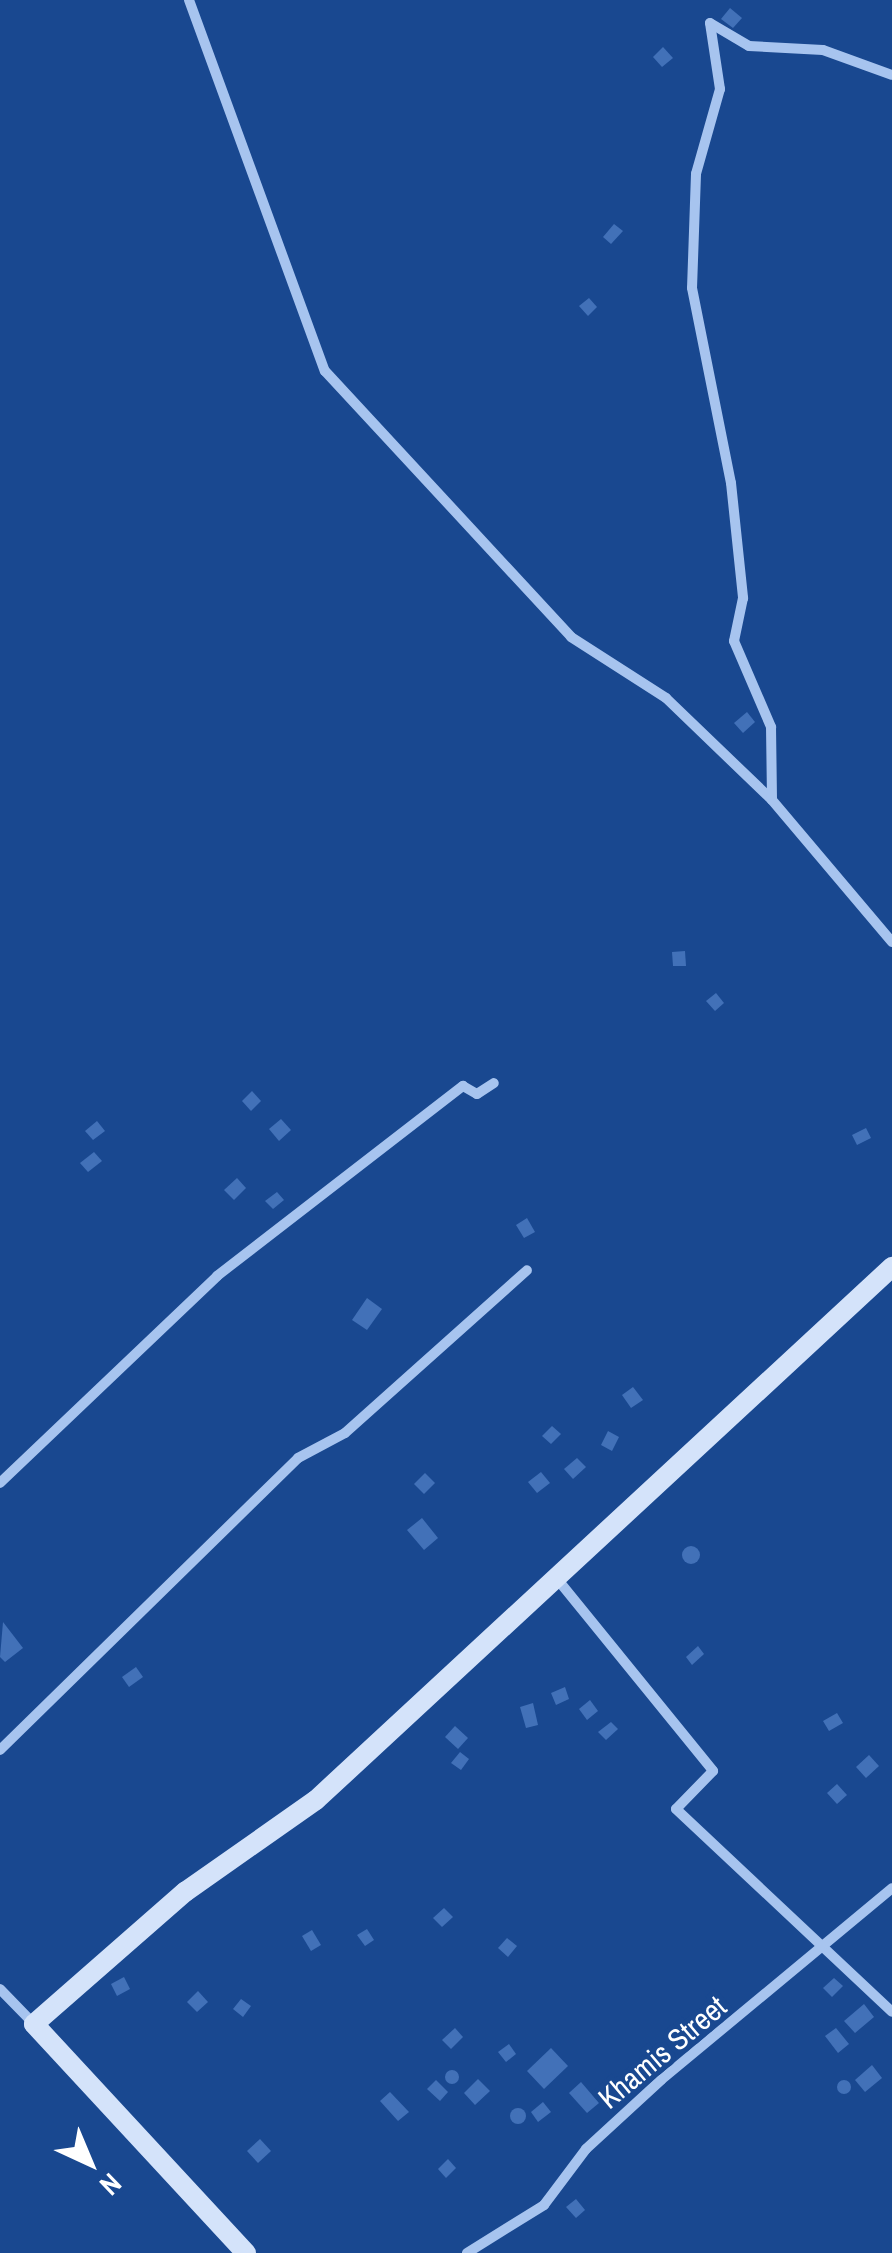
<!DOCTYPE html>
<html>
<head>
<meta charset="utf-8">
<style>
  body { margin:0 }
  #map { position:relative; width:892px; height:2253px; overflow:hidden; background:#194890; font-family:"Archivo Narrow",sans-serif }
  div>[style] { position:absolute }
  .building>* { inset:0; background:#4271b8 }
  .round { border-radius:50% }
  .street>* { height:10px; margin:-5px; padding:0 5px; transform-origin:5px; border-radius:5px; background:#a7c4ef }
  .secondary>* { height:20px; margin:-10px; padding:0 10px; transform-origin:10px; border-radius:10px; background:#d4e3fa }
  span { translate:-50% -50%; white-space:nowrap; text-align:center; line-height:1.15; -webkit-text-stroke:10px #194890; paint-order:stroke }
  .street-label { font-size:30px; color:#fff }
  .north { position:absolute; left:40px; top:2113px; width:100px; height:100px; -webkit-text-stroke:8px #194890; paint-order:stroke; rotate:136deg; font-size:28px; font-weight:700; line-height:40px; text-align:center; color:#fff }
  .north::after { content:''; display:block; margin:auto; width:35px; height:45px; background:#fff; clip-path:polygon(50% 0,100% 100%,50% 72%,0 100%) }
</style>
</head>
<body>
<div id="map">
  <div class="building">
    <div style="clip-path:polygon(730px 8px,742px 18px,733px 28px,721px 19px)"></div>
    <div style="clip-path:polygon(663px 47px,673px 58px,662px 67px,653px 57px)"></div>
    <div style="clip-path:polygon(614px 224px,623px 231px,611px 244px,603px 237px)"></div>
    <div style="clip-path:polygon(589px 298px,597px 307px,588px 316px,579px 306px)"></div>
    <div style="clip-path:polygon(747px 712px,755px 722px,743px 733px,734px 723px)"></div>
    <div style="clip-path:polygon(685px 951px,686px 966px,673px 966px,672px 952px)"></div>
    <div style="clip-path:polygon(716px 993px,724px 1003px,715px 1011px,706px 1001px)"></div>
    <div style="clip-path:polygon(252px 1091px,261px 1101px,251px 1111px,242px 1101px)"></div>
    <div style="clip-path:polygon(281px 1119px,291px 1130px,279px 1141px,269px 1129px)"></div>
    <div style="clip-path:polygon(97px 1121px,105px 1131px,93px 1140px,85px 1131px)"></div>
    <div style="clip-path:polygon(866px 1128px,871px 1138px,857px 1145px,852px 1135px)"></div>
    <div style="clip-path:polygon(94px 1152px,102px 1161px,88px 1172px,80px 1163px)"></div>
    <div style="clip-path:polygon(237px 1178px,246px 1188px,234px 1200px,224px 1190px)"></div>
    <div style="clip-path:polygon(277px 1192px,284px 1200px,273px 1209px,265px 1201px)"></div>
    <div style="clip-path:polygon(527px 1218px,535px 1232px,524px 1238px,516px 1225px)"></div>
    <div style="clip-path:polygon(367px 1298px,382px 1309px,367px 1330px,352px 1320px)"></div>
    <div style="clip-path:polygon(633px 1387px,643px 1400px,631px 1408px,622px 1395px)"></div>
    <div style="clip-path:polygon(552px 1426px,561px 1434px,551px 1444px,542px 1436px)"></div>
    <div style="clip-path:polygon(608px 1431px,619px 1437px,612px 1451px,601px 1445px)"></div>
    <div style="clip-path:polygon(577px 1458px,586px 1467px,573px 1479px,564px 1469px)"></div>
    <div style="clip-path:polygon(541px 1472px,550px 1483px,537px 1493px,528px 1482px)"></div>
    <div style="clip-path:polygon(425px 1473px,435px 1483px,424px 1494px,414px 1484px)"></div>
    <div style="clip-path:polygon(422px 1518px,438px 1538px,424px 1550px,407px 1530px)"></div>
    <div class="round" style="left:682px;top:1546px;width:18px;height:18px"></div>
    <div style="clip-path:polygon(3px 1622px,23px 1648px,5px 1662px,0 1657px)"></div>
    <div style="clip-path:polygon(698px 1646px,704px 1654px,692px 1665px,686px 1657px)"></div>
    <div style="clip-path:polygon(136px 1667px,143px 1677px,129px 1687px,122px 1677px)"></div>
    <div style="clip-path:polygon(565px 1687px,569px 1699px,556px 1705px,551px 1693px)"></div>
    <div style="clip-path:polygon(590px 1700px,598px 1711px,587px 1720px,579px 1709px)"></div>
    <div style="clip-path:polygon(533px 1703px,538px 1725px,526px 1728px,520px 1707px)"></div>
    <div style="clip-path:polygon(837px 1713px,843px 1723px,829px 1731px,823px 1721px)"></div>
    <div style="clip-path:polygon(611px 1722px,618px 1729px,606px 1740px,598px 1732px)"></div>
    <div style="clip-path:polygon(455px 1726px,468px 1738px,458px 1749px,445px 1737px)"></div>
    <div style="clip-path:polygon(460px 1752px,469px 1759px,461px 1770px,451px 1763px)"></div>
    <div style="clip-path:polygon(869px 1755px,879px 1766px,866px 1778px,856px 1767px)"></div>
    <div style="clip-path:polygon(837px 1784px,847px 1795px,837px 1804px,827px 1793px)"></div>
    <div style="clip-path:polygon(444px 1908px,453px 1917px,442px 1927px,433px 1918px)"></div>
    <div style="clip-path:polygon(367px 1929px,374px 1940px,365px 1946px,357px 1935px)"></div>
    <div style="clip-path:polygon(312px 1930px,321px 1945px,311px 1951px,302px 1936px)"></div>
    <div style="clip-path:polygon(507px 1938px,517px 1946px,508px 1957px,498px 1948px)"></div>
    <div style="clip-path:polygon(124px 1977px,130px 1989px,117px 1996px,111px 1984px)"></div>
    <div style="clip-path:polygon(834px 1978px,843px 1986px,832px 1997px,823px 1988px)"></div>
    <div style="clip-path:polygon(198px 1991px,208px 2002px,197px 2012px,187px 2002px)"></div>
    <div style="clip-path:polygon(241px 1999px,251px 2006px,243px 2017px,233px 2009px)"></div>
    <div style="clip-path:polygon(864px 2004px,874px 2017px,855px 2033px,844px 2021px)"></div>
    <div style="clip-path:polygon(455px 2028px,463px 2037px,451px 2049px,442px 2040px)"></div>
    <div style="clip-path:polygon(836px 2028px,849px 2044px,838px 2053px,825px 2036px)"></div>
    <div style="clip-path:polygon(509px 2044px,516px 2054px,506px 2062px,498px 2052px)"></div>
    <div style="clip-path:polygon(551px 2048px,568px 2066px,544px 2089px,527px 2071px)"></div>
    <div style="clip-path:polygon(872px 2065px,882px 2078px,865px 2092px,855px 2080px)"></div>
    <div class="round" style="left:445px;top:2070px;width:14px;height:14px"></div>
    <div style="clip-path:polygon(478px 2079px,490px 2091px,475px 2105px,464px 2093px)"></div>
    <div class="round" style="left:837px;top:2080px;width:14px;height:14px"></div>
    <div style="clip-path:polygon(436px 2080px,448px 2092px,440px 2101px,427px 2089px)"></div>
    <div style="clip-path:polygon(581px 2082px,599px 2103px,587px 2113px,569px 2093px)"></div>
    <div style="clip-path:polygon(390px 2092px,409px 2112px,398px 2121px,380px 2101px)"></div>
    <div style="clip-path:polygon(543px 2102px,551px 2112px,538px 2122px,531px 2112px)"></div>
    <div class="round" style="left:510px;top:2108px;width:16px;height:16px"></div>
    <div style="clip-path:polygon(260px 2139px,271px 2151px,258px 2163px,247px 2151px)"></div>
    <div style="clip-path:polygon(448px 2159px,456px 2168px,446px 2178px,438px 2169px)"></div>
    <div style="clip-path:polygon(576px 2199px,585px 2210px,576px 2218px,566px 2207px)"></div>
  </div>
  <div class="street">
    <div style="left:189px;top:0;width:395px;rotate:69.9deg"></div>
    <div style="left:325px;top:371px;width:362px;rotate:47.2deg"></div>
    <div style="left:571px;top:637px;width:113px;rotate:32.7deg"></div>
    <div style="left:666px;top:698px;width:147px;rotate:43.9deg"></div>
    <div style="left:772px;top:800px;width:186px;rotate:49.8deg"></div>
    <div style="left:710px;top:23px;width:67px;rotate:81.4deg"></div>
    <div style="left:720px;top:89px;width:88px;rotate:105.8deg"></div>
    <div style="left:696px;top:174px;width:114px;rotate:92deg"></div>
    <div style="left:692px;top:288px;width:199px;rotate:78.7deg"></div>
    <div style="left:731px;top:483px;width:116px;rotate:84deg"></div>
    <div style="left:743px;top:598px;width:44px;rotate:101.8deg"></div>
    <div style="left:734px;top:641px;width:94px;rotate:66.7deg"></div>
    <div style="left:771px;top:727px;width:73px;rotate:89.2deg"></div>
    <div style="left:710px;top:23px;width:45px;rotate:30.5deg"></div>
    <div style="left:749px;top:46px;width:74px;rotate:3.1deg"></div>
    <div style="left:823px;top:50px;width:73px;rotate:19.9deg"></div>
    <div style="left:0;top:1483px;width:300px;rotate:-43.6deg"></div>
    <div style="left:217px;top:1276px;width:311px;rotate:-37.7deg"></div>
    <div style="left:463px;top:1086px;width:16px;rotate:30deg"></div>
    <div style="left:477px;top:1094px;width:20px;rotate:-33deg"></div>
    <div style="left:558px;top:1580px;width:246px;rotate:50.9deg"></div>
    <div style="left:713px;top:1771px;width:53px;rotate:134.2deg"></div>
    <div style="left:676px;top:1809px;width:296px;rotate:43.2deg"></div>
    <div style="left:0;top:1750px;width:417px;rotate:-44.4deg"></div>
    <div style="left:298px;top:1458px;width:53px;rotate:-28deg"></div>
    <div style="left:345px;top:1433px;width:244px;rotate:-41.8deg"></div>
    <div style="left:0;top:1989px;width:49px;rotate:45.8deg"></div>
    <div style="left:467px;top:2253px;width:91px;rotate:-31.9deg"></div>
    <div style="left:544px;top:2205px;width:70px;rotate:-53.1deg"></div>
    <div style="left:586px;top:2149px;width:102px;rotate:-42.6deg"></div>
    <div style="left:661px;top:2080px;width:300px;rotate:-39.7deg"></div>
  </div>
  <div class="secondary">
    <div style="left:246px;top:2253px;width:312px;rotate:-132.8deg"></div>
    <div style="left:34px;top:2024px;width:201px;rotate:-41.2deg"></div>
    <div style="left:185px;top:1892px;width:160px;rotate:-35.1deg"></div>
    <div style="left:316px;top:1800px;width:785px;rotate:-42.78deg"></div>
  </div>
  <div class="street-label">
    <span style="left:662px;top:2052px;rotate:-40deg">Khamis Street</span>
  </div>
  <div class="north">N</div>
</div>
</body>
</html>
